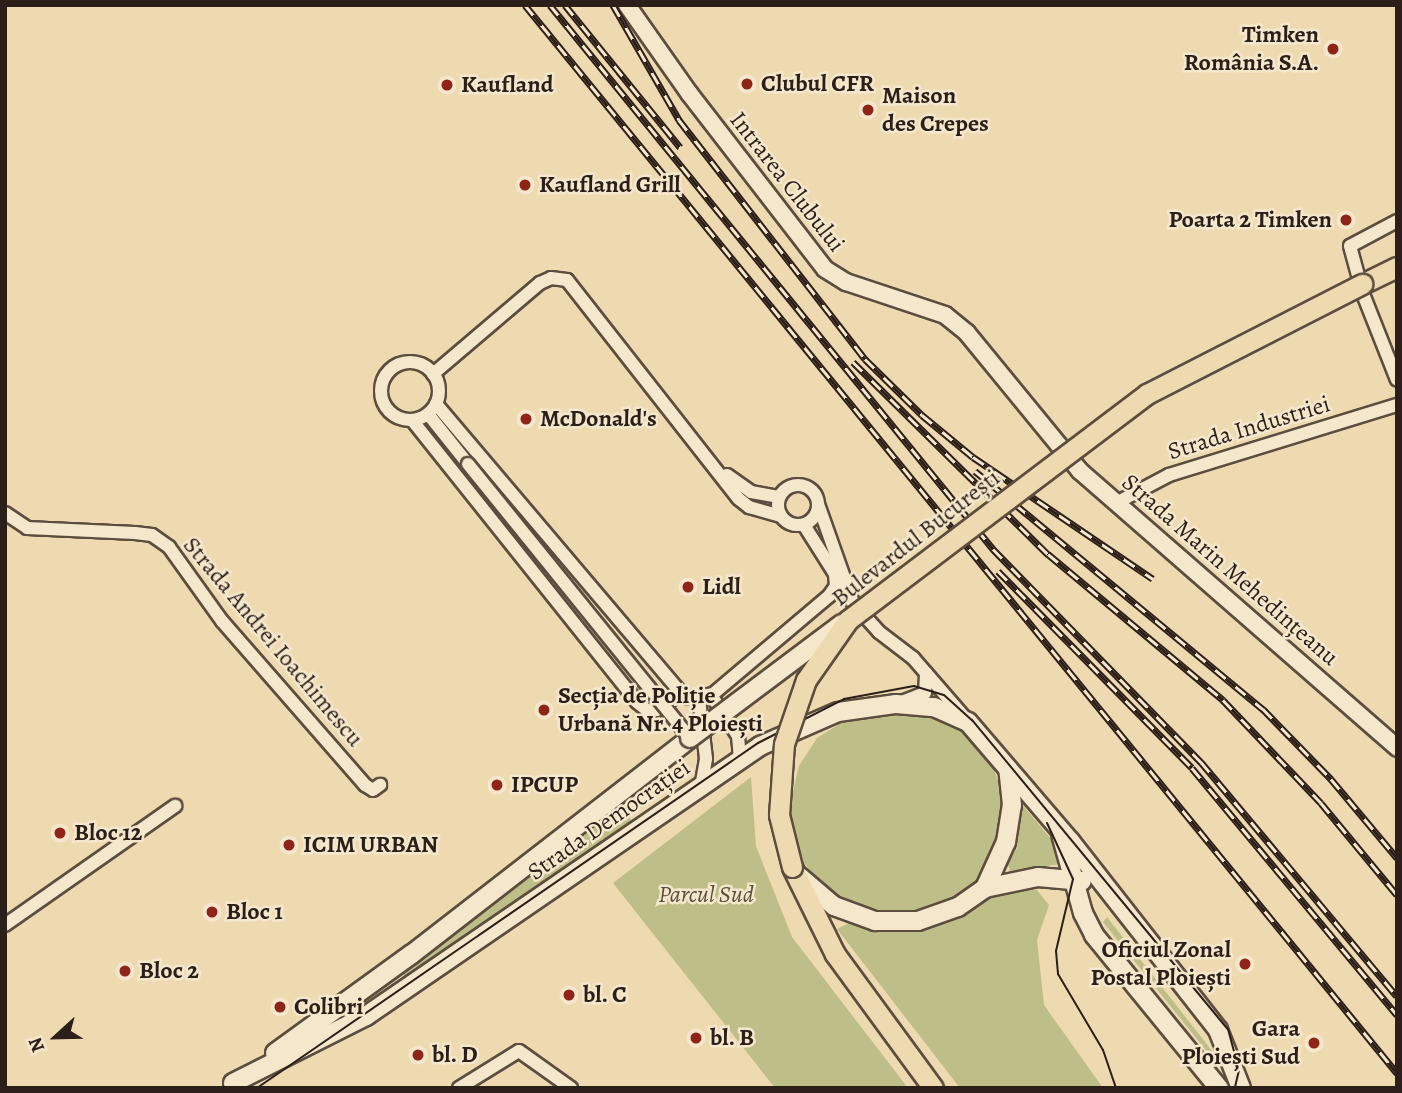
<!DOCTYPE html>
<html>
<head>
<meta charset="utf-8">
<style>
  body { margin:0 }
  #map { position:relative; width:1402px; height:1093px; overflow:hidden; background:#eedab1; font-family:Alegreya,serif }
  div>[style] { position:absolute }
  .green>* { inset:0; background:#bebe88 }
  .roads { filter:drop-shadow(2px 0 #5c4d3e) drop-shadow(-2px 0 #5c4d3e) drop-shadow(0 2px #5c4d3e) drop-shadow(0 -2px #5c4d3e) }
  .minor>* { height:12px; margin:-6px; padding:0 6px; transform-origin:6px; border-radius:6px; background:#f4e7cc }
  .minor>.ring { margin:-6px; padding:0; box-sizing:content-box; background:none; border:12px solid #f4e7cc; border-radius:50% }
  .tertiary>* { height:16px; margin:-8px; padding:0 8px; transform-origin:8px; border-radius:8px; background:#f4e7cc }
  .secondary>* { height:18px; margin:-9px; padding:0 9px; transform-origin:9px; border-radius:9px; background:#f4e7cc }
  .primary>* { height:19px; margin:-9.5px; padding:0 9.5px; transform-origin:9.5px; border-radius:9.5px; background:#eedab1 }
  .tram>* { height:2px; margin:-1px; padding:0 1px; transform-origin:1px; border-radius:1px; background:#2c1e18 }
  .rail>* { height:7px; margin-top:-3.5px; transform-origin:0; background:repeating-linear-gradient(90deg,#f4e7cc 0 13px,#2c1e18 0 26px); box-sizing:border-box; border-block:2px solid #2c1e18 }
  .bridges { filter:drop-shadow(2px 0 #5c4d3e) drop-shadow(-2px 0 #5c4d3e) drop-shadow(0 2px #5c4d3e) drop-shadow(0 -2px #5c4d3e) }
  .minor-bridge>* { height:12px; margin:-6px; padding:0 6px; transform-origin:6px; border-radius:6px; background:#f4e7cc }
  .secondary-bridge>* { height:18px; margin:-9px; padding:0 9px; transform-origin:9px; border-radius:9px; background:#f4e7cc }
  .primary-bridge>* { height:19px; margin:-9.5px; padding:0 9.5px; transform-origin:9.5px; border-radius:9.5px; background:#eedab1 }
  .dots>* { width:19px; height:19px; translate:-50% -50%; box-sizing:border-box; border:4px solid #f4e7cc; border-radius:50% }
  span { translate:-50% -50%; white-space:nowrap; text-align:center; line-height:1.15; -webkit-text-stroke:5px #f4e7cc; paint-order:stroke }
  .poi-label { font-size:24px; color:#2c1e18; font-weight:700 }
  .right { translate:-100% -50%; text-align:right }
  .left { translate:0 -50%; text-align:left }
  .street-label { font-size:24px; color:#2c1e18 }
  .park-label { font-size:24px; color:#584e3a; font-style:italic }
  .frame { position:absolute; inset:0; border:7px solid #2c1e18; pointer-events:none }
  .north { position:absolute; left:21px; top:1002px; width:70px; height:70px; -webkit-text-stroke:5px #f4e7cc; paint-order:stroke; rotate:248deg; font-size:19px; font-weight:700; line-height:28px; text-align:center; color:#2c1e18 }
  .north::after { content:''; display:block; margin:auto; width:24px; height:32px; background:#2c1e18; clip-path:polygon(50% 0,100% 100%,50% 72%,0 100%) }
</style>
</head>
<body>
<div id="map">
  <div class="green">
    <div style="clip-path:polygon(942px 714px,968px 730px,989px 757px,1001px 788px,1003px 821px,994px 854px,976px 882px,950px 903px,919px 915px,886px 916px,853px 908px,825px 889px,804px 863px,792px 832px,791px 799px,799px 766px,817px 738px,844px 721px,873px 715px)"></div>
    <div style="clip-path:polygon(751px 777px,756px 846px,792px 937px,908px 1088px,775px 1088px,613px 883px)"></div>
    <div style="clip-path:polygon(622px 804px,633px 823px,413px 976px,404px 978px,403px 967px)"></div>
    <div style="clip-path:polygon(1022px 804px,1064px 855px,1061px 864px,1010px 871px,1007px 862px,1017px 848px)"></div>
    <div style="clip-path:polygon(1017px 886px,1037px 890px,1049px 905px,1037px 940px,1044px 1005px,1103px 1088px,960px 1088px,837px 929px,849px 923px,914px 929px,947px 920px)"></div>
    <div style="clip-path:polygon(1107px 917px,1220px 1061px,1216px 1063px,1103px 922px)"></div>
  </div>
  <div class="roads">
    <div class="minor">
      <div style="left:1397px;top:221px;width:53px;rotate:152deg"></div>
      <div style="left:1350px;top:246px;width:50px;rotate:74.8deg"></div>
      <div style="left:1363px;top:294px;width:92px;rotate:68.4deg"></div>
      <div class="ring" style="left:381px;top:362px;width:46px;height:46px"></div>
      <div style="left:433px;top:374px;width:140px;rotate:-40.4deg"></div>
      <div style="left:540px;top:283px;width:12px;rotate:-24deg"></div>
      <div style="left:551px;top:278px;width:16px;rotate:7deg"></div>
      <div style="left:567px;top:280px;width:278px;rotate:51.9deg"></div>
      <div style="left:739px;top:499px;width:13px;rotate:39deg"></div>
      <div style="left:749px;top:507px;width:33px;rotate:16deg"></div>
      <div style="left:436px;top:404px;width:385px;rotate:49.7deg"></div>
      <div style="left:685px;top:698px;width:28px;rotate:-8deg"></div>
      <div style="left:713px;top:694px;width:152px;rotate:-40.2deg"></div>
      <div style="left:829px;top:596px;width:12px;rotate:-55deg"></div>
      <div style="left:836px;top:586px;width:12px;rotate:-95deg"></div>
      <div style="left:835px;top:574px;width:58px;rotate:-122.3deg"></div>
      <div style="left:428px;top:414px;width:64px;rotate:51.3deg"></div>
      <div style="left:412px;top:420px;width:361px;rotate:51.4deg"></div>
      <div style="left:637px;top:702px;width:14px;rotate:39deg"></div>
      <div style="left:648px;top:711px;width:9px;rotate:-6deg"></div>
      <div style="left:657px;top:710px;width:27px;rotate:-36deg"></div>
      <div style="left:727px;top:475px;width:29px;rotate:35deg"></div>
      <div style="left:751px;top:492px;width:29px;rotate:10deg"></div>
      <div class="ring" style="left:778px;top:485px;width:28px;height:28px"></div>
      <div style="left:1118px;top:502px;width:58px;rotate:-27.9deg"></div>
      <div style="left:1169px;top:475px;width:239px;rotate:-17.1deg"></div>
      <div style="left:818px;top:504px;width:105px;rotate:70.5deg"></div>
      <div style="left:853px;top:603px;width:39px;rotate:48deg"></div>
      <div style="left:879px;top:632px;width:43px;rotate:37.4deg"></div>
      <div style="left:913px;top:658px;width:81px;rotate:49deg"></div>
      <div style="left:5px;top:513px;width:27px;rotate:34deg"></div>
      <div style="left:27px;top:528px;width:108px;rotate:2.7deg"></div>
      <div style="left:135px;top:533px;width:17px;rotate:7deg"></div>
      <div style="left:152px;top:535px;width:21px;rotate:35deg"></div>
      <div style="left:169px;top:547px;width:91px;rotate:54.4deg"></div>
      <div style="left:222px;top:621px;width:218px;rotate:48.9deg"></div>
      <div style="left:365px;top:785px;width:9px;rotate:32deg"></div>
      <div style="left:373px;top:790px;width:9px;rotate:-36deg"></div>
      <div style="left:711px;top:695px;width:49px;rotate:56.6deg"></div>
      <div style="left:738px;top:736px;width:24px;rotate:85deg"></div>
      <div style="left:699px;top:699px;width:60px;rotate:83.3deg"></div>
      <div style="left:706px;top:759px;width:27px;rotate:100deg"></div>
      <div style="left:904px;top:701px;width:22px;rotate:-21deg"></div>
      <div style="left:925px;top:693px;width:20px;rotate:-87deg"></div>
      <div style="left:5px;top:925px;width:208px;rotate:-35deg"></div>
      <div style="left:459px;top:1088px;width:70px;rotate:-31.7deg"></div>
      <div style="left:519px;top:1051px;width:64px;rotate:35.4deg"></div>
    </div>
    <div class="tertiary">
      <div style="left:627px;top:5px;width:108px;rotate:54.8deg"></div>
      <div style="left:689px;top:93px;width:222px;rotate:52.3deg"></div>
      <div style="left:825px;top:269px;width:25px;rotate:32deg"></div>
      <div style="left:846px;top:282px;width:104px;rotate:18.4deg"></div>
      <div style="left:945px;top:315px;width:28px;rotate:39deg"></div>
      <div style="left:967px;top:333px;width:178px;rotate:50.7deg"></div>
      <div style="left:1080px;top:471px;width:421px;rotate:41.1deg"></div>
    </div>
    <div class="secondary">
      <div style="left:1061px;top:834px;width:82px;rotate:74.4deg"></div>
      <div style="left:1083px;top:913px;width:25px;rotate:63deg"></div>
      <div style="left:1094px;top:935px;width:198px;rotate:50.8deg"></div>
      <div style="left:800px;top:877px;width:45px;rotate:40.5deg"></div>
      <div style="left:834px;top:906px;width:44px;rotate:20.1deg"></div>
      <div style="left:875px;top:921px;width:43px"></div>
      <div style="left:918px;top:921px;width:42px;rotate:-19.3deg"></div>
      <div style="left:958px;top:907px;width:33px;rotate:-35deg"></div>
      <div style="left:985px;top:888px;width:51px;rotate:-65.5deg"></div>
      <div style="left:1006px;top:842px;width:37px;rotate:-81deg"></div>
      <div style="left:1012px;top:805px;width:36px;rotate:-96deg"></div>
      <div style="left:985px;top:888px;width:54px;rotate:-11.7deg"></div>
      <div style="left:1038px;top:877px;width:44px;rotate:5.2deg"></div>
      <div style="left:275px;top:1053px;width:169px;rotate:-35.9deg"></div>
      <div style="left:412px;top:954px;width:352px;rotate:-37.8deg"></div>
      <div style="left:233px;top:1083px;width:149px;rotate:-26.7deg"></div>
      <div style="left:366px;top:1016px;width:478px;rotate:-34.4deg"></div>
      <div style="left:760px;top:746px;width:85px;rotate:-23.6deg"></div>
      <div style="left:838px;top:712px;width:59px;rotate:-7.9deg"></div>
      <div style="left:896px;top:704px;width:38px;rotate:5deg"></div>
      <div style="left:934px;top:707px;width:37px;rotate:24deg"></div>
      <div style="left:968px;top:722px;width:157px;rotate:49.4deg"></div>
      <div style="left:1070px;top:841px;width:240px;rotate:51.9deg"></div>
      <div style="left:1218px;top:1030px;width:62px;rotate:68.4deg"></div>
    </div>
    <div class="primary">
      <div style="left:1362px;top:284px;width:39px;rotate:-26deg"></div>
      <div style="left:792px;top:867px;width:97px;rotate:63.7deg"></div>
      <div style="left:835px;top:954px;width:166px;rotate:53.8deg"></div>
    </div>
  </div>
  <div class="tram">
    <div style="left:1047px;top:823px;width:62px;rotate:65.1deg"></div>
    <div style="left:1073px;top:879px;width:74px;rotate:103.3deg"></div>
    <div style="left:1056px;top:951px;width:23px;rotate:85deg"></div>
    <div style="left:1058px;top:974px;width:88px;rotate:59.4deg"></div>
    <div style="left:1103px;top:1050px;width:40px;rotate:71.1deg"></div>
    <div style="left:257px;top:1088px;width:608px;rotate:-34.55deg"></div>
    <div style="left:758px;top:743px;width:97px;rotate:-27.1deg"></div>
    <div style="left:844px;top:699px;width:71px;rotate:-10.5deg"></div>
    <div style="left:914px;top:686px;width:31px;rotate:17deg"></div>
    <div style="left:944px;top:695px;width:38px;rotate:42deg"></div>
    <div style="left:972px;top:720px;width:401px;rotate:50.4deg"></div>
    <div style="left:1228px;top:1029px;width:42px;rotate:75deg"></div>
    <div style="left:1239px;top:1070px;width:18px;rotate:103deg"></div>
  </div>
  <div class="rail">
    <div style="left:525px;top:5px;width:1379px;rotate:50.77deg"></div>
    <div style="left:550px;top:5px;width:702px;rotate:50.84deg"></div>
    <div style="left:993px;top:549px;width:298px;rotate:45.7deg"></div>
    <div style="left:1201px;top:762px;width:305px;rotate:50.1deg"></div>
    <div style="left:565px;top:5px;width:183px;rotate:51deg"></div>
    <div style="left:613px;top:5px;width:133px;rotate:60.1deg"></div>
    <div style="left:679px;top:120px;width:303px;rotate:52.1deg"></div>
    <div style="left:865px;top:359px;width:80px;rotate:44.5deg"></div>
    <div style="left:922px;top:415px;width:66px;rotate:39.5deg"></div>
    <div style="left:973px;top:457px;width:217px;rotate:34.1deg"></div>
    <div style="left:853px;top:362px;width:274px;rotate:44.6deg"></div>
    <div style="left:1048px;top:554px;width:228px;rotate:39.8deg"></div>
    <div style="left:1223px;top:700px;width:142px;rotate:46.4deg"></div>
    <div style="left:1321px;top:803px;width:119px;rotate:50.4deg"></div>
    <div style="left:975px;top:471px;width:374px;rotate:39.6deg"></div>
    <div style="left:1263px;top:709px;width:98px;rotate:45.8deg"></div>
    <div style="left:1331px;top:779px;width:103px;rotate:50.1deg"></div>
    <div style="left:998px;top:571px;width:276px;rotate:45.4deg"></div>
    <div style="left:1192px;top:768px;width:321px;rotate:50.3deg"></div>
  </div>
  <div class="bridges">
    <div class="minor-bridge">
      <div style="left:468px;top:464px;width:353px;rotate:51deg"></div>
    </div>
    <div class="secondary-bridge">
      <div style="left:690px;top:738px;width:190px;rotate:-36.9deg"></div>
    </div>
    <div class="primary-bridge">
      <div style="left:792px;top:867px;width:54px;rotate:-104deg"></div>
      <div style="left:779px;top:815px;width:71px;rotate:-86deg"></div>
      <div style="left:784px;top:744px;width:68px;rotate:-71deg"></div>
      <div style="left:806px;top:680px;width:73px;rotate:-55deg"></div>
      <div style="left:848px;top:620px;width:375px;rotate:-37.1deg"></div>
      <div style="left:1147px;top:394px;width:242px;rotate:-27.1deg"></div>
    </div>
  </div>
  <div class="dots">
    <div style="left:1333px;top:49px;background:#8f2418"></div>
    <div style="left:747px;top:84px;background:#8f2418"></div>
    <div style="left:447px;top:85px;background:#8f2418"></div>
    <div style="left:868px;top:110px;background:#8f2418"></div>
    <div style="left:525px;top:185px;background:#8f2418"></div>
    <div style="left:1346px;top:220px;background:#8f2418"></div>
    <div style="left:526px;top:419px;background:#8f2418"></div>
    <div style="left:688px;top:587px;background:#8f2418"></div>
    <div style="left:544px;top:710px;background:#8f2418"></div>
    <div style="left:497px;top:785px;background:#8f2418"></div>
    <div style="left:60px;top:833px;background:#8f2418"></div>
    <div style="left:289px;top:845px;background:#8f2418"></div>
    <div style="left:212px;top:912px;background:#8f2418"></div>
    <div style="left:1245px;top:964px;background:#8f2418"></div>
    <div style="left:125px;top:971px;background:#8f2418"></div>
    <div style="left:569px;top:995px;background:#8f2418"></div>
    <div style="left:280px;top:1007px;background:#8f2418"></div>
    <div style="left:696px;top:1038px;background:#8f2418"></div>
    <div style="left:1314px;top:1043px;background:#8f2418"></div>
    <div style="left:418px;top:1055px;background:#8f2418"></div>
  </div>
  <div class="poi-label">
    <span class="right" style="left:1319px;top:49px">Timken<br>România S.A.</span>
    <span class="left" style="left:761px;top:84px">Clubul CFR</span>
    <span class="left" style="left:461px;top:85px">Kaufland</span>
    <span class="left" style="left:882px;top:110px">Maison<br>des Crepes</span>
    <span class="left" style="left:539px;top:185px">Kaufland Grill</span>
    <span class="right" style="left:1332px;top:220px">Poarta 2 Timken</span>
    <span class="left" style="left:540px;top:419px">McDonald's</span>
    <span class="left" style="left:702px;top:587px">Lidl</span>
    <span class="left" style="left:558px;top:710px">Secția de Poliție<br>Urbană Nr. 4 Ploiești</span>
    <span class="left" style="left:511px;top:785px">IPCUP</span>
    <span class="left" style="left:74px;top:833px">Bloc 12</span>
    <span class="left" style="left:303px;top:845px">ICIM URBAN</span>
    <span class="left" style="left:226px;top:912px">Bloc 1</span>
    <span class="right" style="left:1231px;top:964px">Oficiul Zonal<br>Postal Ploiești</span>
    <span class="left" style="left:139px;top:971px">Bloc 2</span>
    <span class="left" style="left:583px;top:995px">bl. C</span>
    <span class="left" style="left:294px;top:1007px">Colibri</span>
    <span class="right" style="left:1300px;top:1043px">Gara<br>Ploiești Sud</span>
    <span class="left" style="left:710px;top:1038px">bl. B</span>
    <span class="left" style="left:432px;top:1055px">bl. D</span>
  </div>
  <div class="street-label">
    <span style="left:787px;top:182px;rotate:52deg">Intrarea Clubului</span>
    <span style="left:1249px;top:428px;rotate:-17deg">Strada Industriei</span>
    <span style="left:916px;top:538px;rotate:-38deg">Bulevardul București</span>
    <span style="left:1230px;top:570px;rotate:41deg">Strada Marin Mehedințeanu</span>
    <span style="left:273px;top:642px;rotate:50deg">Strada Andrei Ioachimescu</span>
    <span style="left:609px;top:820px;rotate:-35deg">Strada Democrației</span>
  </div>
  <div class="park-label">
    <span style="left:706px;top:895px">Parcul Sud</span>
  </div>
  <div class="frame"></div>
  <div class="north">N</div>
</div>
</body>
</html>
